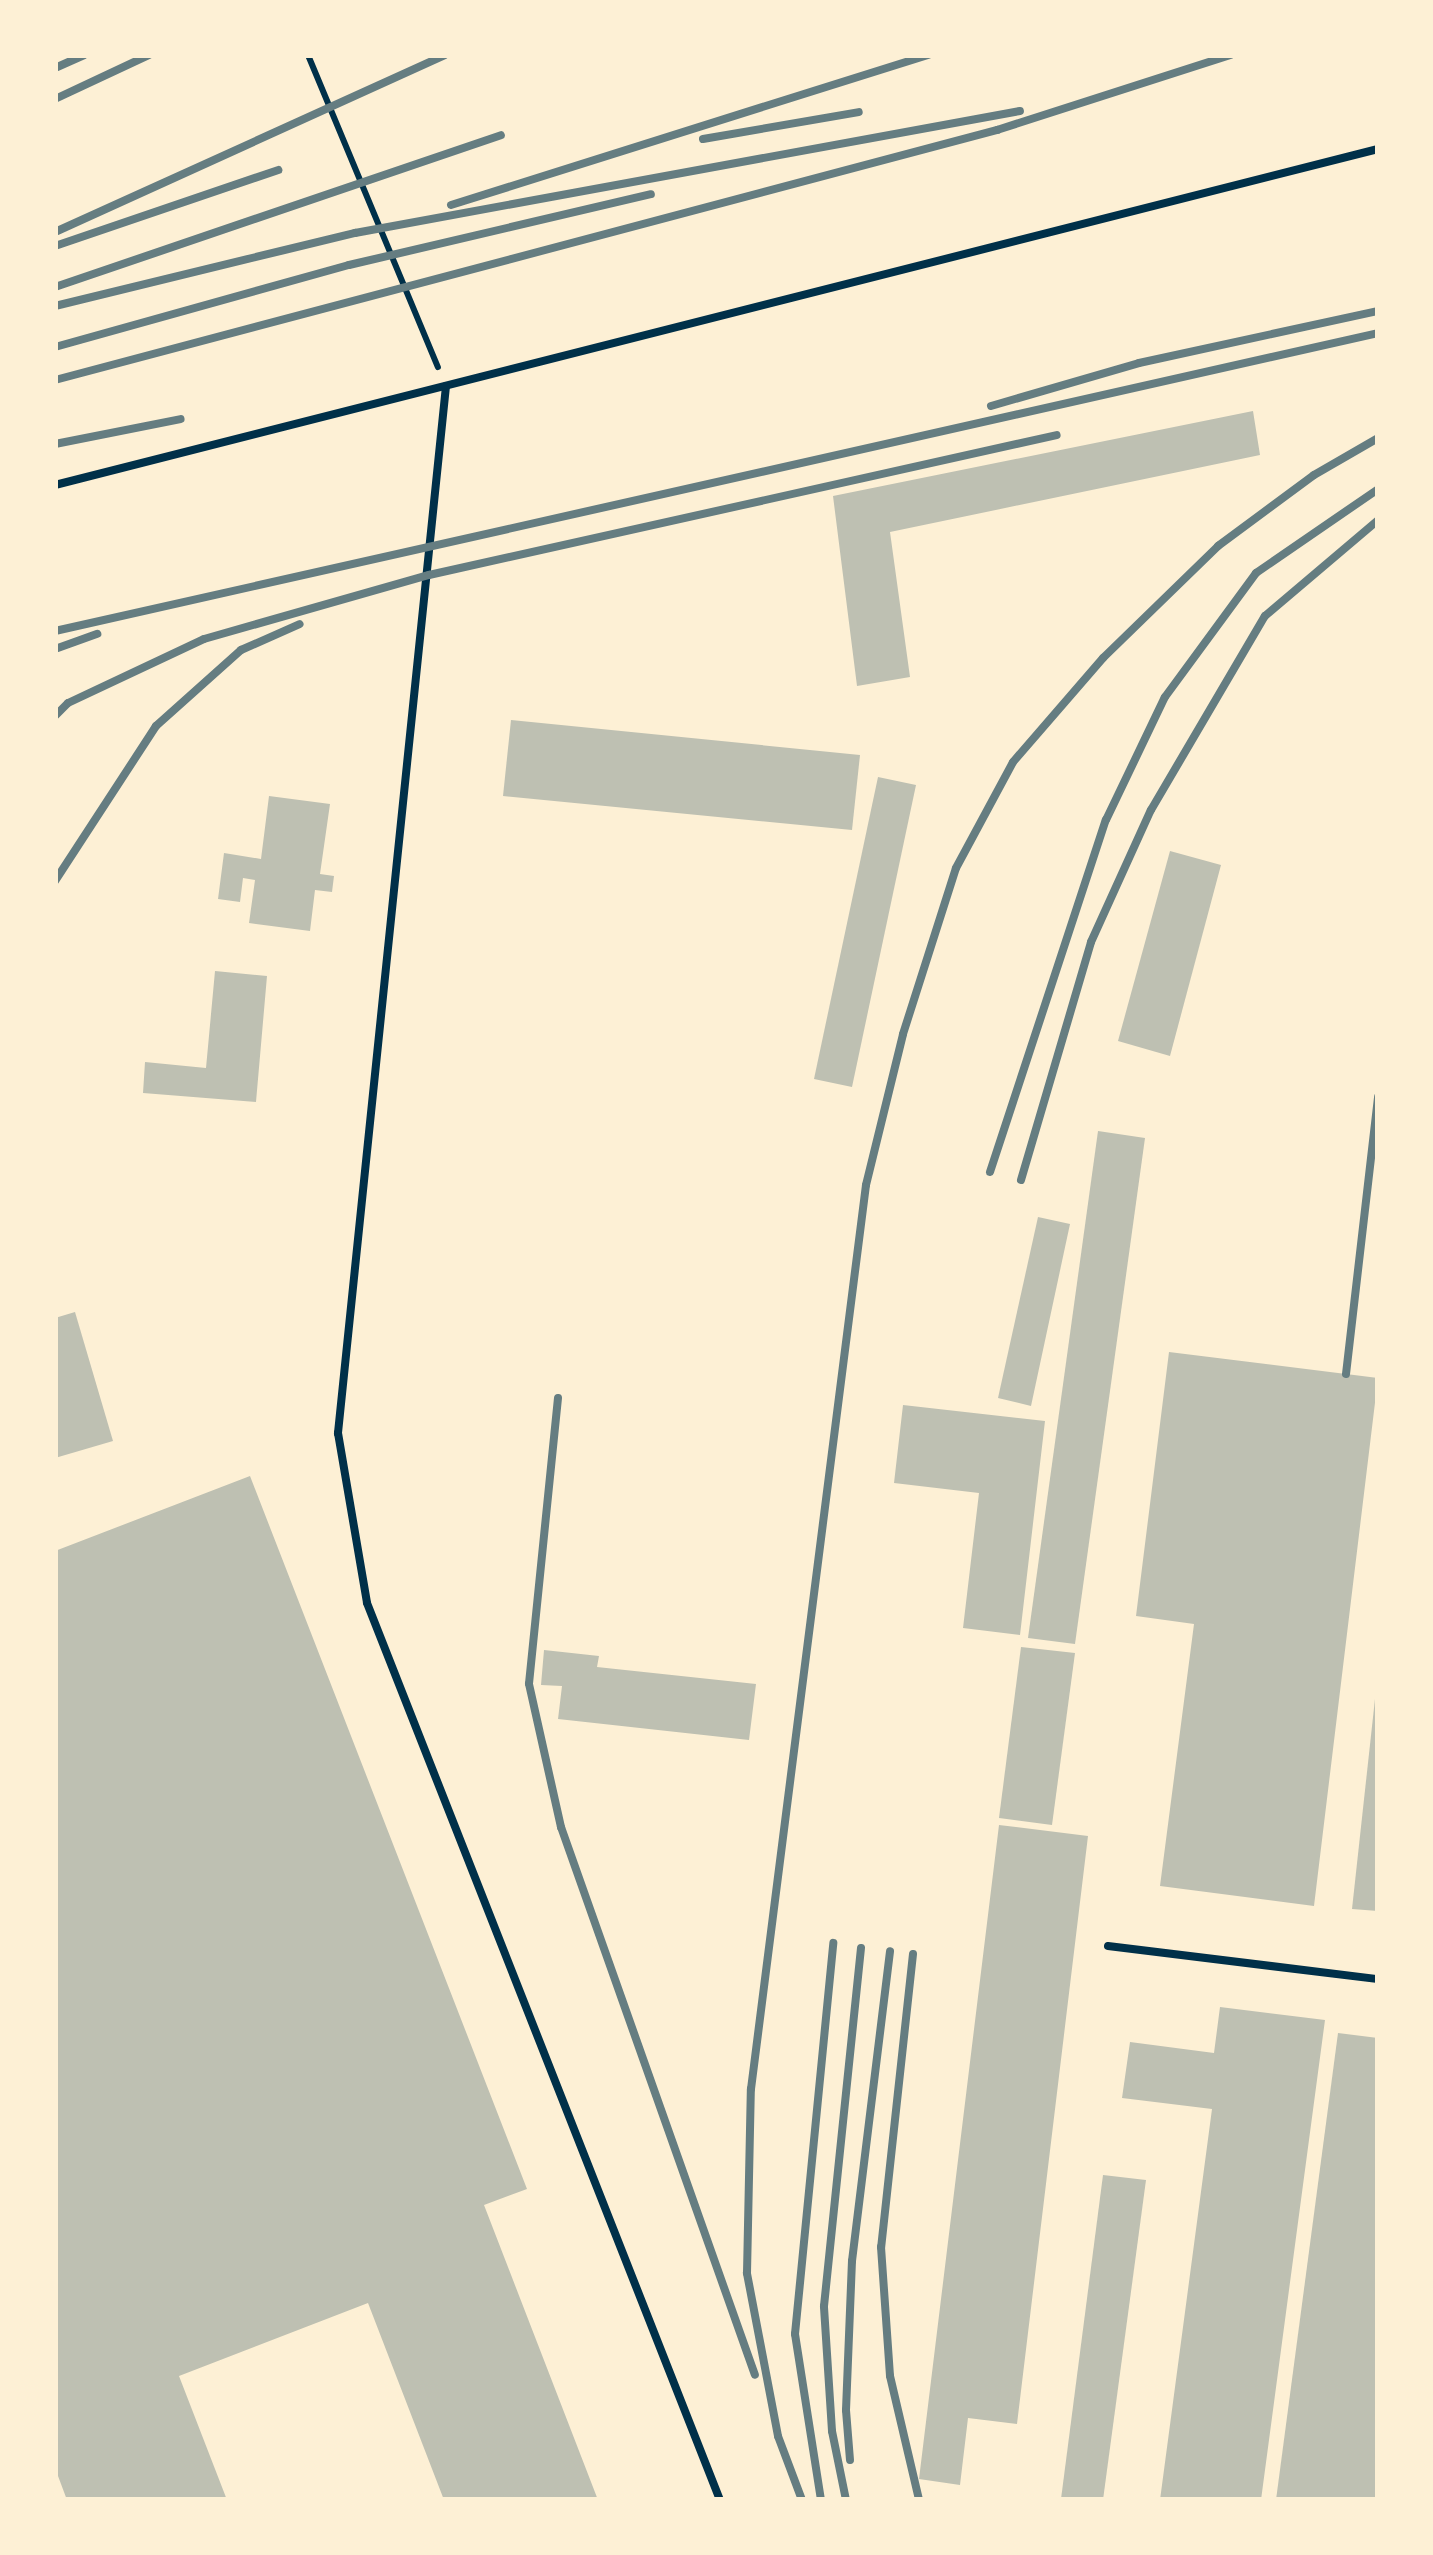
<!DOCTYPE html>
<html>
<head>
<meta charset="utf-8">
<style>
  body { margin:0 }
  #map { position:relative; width:1433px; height:2555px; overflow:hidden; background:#fdf0d5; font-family:"PT Serif",serif }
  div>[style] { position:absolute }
  .building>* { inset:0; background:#bec0b2 }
  .path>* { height:6px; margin:-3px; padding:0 3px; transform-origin:3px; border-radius:3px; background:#003049 }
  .service>* { height:8px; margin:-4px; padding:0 4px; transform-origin:4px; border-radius:4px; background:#003049 }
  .rail>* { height:8px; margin:-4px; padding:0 4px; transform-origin:4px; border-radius:4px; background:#657d81 }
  span { translate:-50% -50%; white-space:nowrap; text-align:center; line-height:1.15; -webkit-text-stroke:8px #fdf0d5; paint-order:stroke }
  .frame { position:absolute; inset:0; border:58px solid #fdf0d5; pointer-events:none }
</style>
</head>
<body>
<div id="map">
  <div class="building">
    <div style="clip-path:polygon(1253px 411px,1260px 455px,890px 532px,910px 677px,857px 686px,833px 496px)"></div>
    <div style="clip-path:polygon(511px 720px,860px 755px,852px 830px,503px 796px)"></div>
    <div style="clip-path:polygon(878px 777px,916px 785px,852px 1087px,814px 1079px)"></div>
    <div style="clip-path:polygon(269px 796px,330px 804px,320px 874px,334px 876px,332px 892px,315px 890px,310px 931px,249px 923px,255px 880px,243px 878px,240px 902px,218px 899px,224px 853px,261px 859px)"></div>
    <div style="clip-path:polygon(1170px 851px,1221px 865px,1170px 1056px,1118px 1041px)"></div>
    <div style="clip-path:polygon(215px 971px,267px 976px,256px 1102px,143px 1093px,145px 1062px,206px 1068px)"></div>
    <div style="clip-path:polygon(1098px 1131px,1145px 1138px,1075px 1644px,1028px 1638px)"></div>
    <div style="clip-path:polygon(1038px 1217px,1070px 1224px,1031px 1406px,998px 1398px)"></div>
    <div style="clip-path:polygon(75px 1312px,113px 1441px,55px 1458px,55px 1318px)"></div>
    <div style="clip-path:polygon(1169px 1352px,1378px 1378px,1314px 1906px,1160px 1886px,1194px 1624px,1136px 1616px)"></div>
    <div style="clip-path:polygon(903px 1405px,1045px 1421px,1020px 1635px,963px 1628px,979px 1493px,894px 1483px)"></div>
    <div style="clip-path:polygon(250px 1476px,527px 2189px,484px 2205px,598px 2500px,444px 2500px,368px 2303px,179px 2376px,227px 2500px,67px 2500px,55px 2468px,55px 1551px)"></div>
    <div style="clip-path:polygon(1021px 1647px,1075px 1653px,1052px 1825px,999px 1818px)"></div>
    <div style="clip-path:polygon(544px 1650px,599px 1656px,597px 1667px,756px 1684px,749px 1740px,558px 1719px,562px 1686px,541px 1685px)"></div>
    <div style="clip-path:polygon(1375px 1699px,1378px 1700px,1378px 1911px,1352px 1909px)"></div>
    <div style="clip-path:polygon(999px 1825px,1088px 1836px,1017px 2424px,968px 2418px,960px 2485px,919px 2479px)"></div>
    <div style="clip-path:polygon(1220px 2007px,1325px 2020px,1261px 2500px,1160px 2500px,1212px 2109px,1122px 2098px,1130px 2042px,1214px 2053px)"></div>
    <div style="clip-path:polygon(1338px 2033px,1378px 2038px,1378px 2500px,1276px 2500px)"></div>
    <div style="clip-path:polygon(1103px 2175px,1146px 2180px,1103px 2500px,1072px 2500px,1061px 2499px)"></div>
  </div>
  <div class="path">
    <div style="left:308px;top:55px;width:338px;rotate:67.4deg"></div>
  </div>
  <div class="service">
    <div style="left:446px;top:386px;width:1053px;rotate:95.89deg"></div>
    <div style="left:338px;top:1433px;width:172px;rotate:80.3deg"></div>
    <div style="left:367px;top:1603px;width:964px;rotate:68.52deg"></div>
    <div style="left:55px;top:485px;width:1365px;rotate:-14.25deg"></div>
    <div style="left:1108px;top:1946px;width:272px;rotate:7deg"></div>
  </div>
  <div class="rail">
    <div style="left:55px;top:68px;width:32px;rotate:-24deg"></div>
    <div style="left:55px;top:99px;width:104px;rotate:-25.1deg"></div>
    <div style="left:703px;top:139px;width:158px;rotate:-9.8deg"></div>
    <div style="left:451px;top:205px;width:500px;rotate:-17.46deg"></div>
    <div style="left:55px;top:232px;width:428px;rotate:-24.4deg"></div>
    <div style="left:55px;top:246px;width:236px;rotate:-18.8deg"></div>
    <div style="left:55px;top:287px;width:471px;rotate:-18.8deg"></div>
    <div style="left:55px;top:306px;width:309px;rotate:-13.7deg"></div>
    <div style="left:355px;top:233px;width:676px;rotate:-10.4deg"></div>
    <div style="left:55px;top:347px;width:305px;rotate:-15.6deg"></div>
    <div style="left:349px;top:265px;width:310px;rotate:-13.2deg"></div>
    <div style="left:55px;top:380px;width:975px;rotate:-14.86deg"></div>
    <div style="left:997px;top:130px;width:246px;rotate:-17.8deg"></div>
    <div style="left:991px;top:406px;width:154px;rotate:-16.2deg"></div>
    <div style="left:1139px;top:363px;width:245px;rotate:-12.3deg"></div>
    <div style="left:55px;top:444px;width:128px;rotate:-11.2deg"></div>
    <div style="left:55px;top:631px;width:1356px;rotate:-12.69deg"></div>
    <div style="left:55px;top:649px;width:45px;rotate:-19.7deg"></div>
    <div style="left:55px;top:716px;width:18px;rotate:-45deg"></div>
    <div style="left:68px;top:703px;width:150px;rotate:-25.2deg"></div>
    <div style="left:204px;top:639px;width:234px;rotate:-15.9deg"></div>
    <div style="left:429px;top:575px;width:643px;rotate:-12.57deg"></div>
    <div style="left:55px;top:881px;width:185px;rotate:-56.9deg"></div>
    <div style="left:156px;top:726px;width:114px;rotate:-41.8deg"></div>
    <div style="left:241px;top:650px;width:64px;rotate:-23.8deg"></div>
    <div style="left:990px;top:1172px;width:371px;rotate:-71.8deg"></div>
    <div style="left:1106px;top:820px;width:136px;rotate:-64.4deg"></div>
    <div style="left:1165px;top:697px;width:154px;rotate:-53.7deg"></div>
    <div style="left:1256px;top:573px;width:148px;rotate:-34.5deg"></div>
    <div style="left:1021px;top:1180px;width:248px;rotate:-73.6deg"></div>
    <div style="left:1091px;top:942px;width:145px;rotate:-65.6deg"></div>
    <div style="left:1151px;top:810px;width:225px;rotate:-59.6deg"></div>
    <div style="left:1265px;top:616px;width:148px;rotate:-40.3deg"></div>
    <div style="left:1346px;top:1374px;width:279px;rotate:-83.4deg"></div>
    <div style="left:558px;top:1398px;width:287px;rotate:95.8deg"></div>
    <div style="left:529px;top:1684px;width:147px;rotate:77.4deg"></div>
    <div style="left:561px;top:1827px;width:581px;rotate:70.51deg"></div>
    <div style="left:913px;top:1954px;width:295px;rotate:96.2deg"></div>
    <div style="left:881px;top:2247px;width:129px;rotate:86deg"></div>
    <div style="left:890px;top:2376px;width:127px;rotate:76.8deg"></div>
    <div style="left:850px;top:2460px;width:50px;rotate:-94.6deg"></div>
    <div style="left:846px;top:2410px;width:149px;rotate:-87.7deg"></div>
    <div style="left:852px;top:2261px;width:312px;rotate:-83deg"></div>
    <div style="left:802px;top:2500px;width:68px;rotate:-110.6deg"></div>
    <div style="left:778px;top:2436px;width:166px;rotate:-100.8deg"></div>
    <div style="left:747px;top:2273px;width:184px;rotate:-88.8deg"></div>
    <div style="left:751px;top:2089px;width:911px;rotate:-82.75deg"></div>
    <div style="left:866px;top:1185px;width:155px;rotate:-76.2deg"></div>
    <div style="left:903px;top:1034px;width:174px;rotate:-72.3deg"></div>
    <div style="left:956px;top:868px;width:120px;rotate:-61.7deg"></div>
    <div style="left:1013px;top:762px;width:138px;rotate:-49.1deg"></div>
    <div style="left:1103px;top:658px;width:161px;rotate:-44.2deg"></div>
    <div style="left:1218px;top:546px;width:119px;rotate:-36.5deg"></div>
    <div style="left:1314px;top:475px;width:74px;rotate:-30deg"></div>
    <div style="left:821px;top:2500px;width:168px;rotate:-98.9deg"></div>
    <div style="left:795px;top:2334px;width:393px;rotate:-84.4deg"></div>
    <div style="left:846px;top:2500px;width:70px;rotate:-101.5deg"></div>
    <div style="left:832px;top:2431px;width:125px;rotate:-93.7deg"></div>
    <div style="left:824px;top:2306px;width:360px;rotate:-84.1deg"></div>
  </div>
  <div class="frame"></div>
</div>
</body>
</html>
